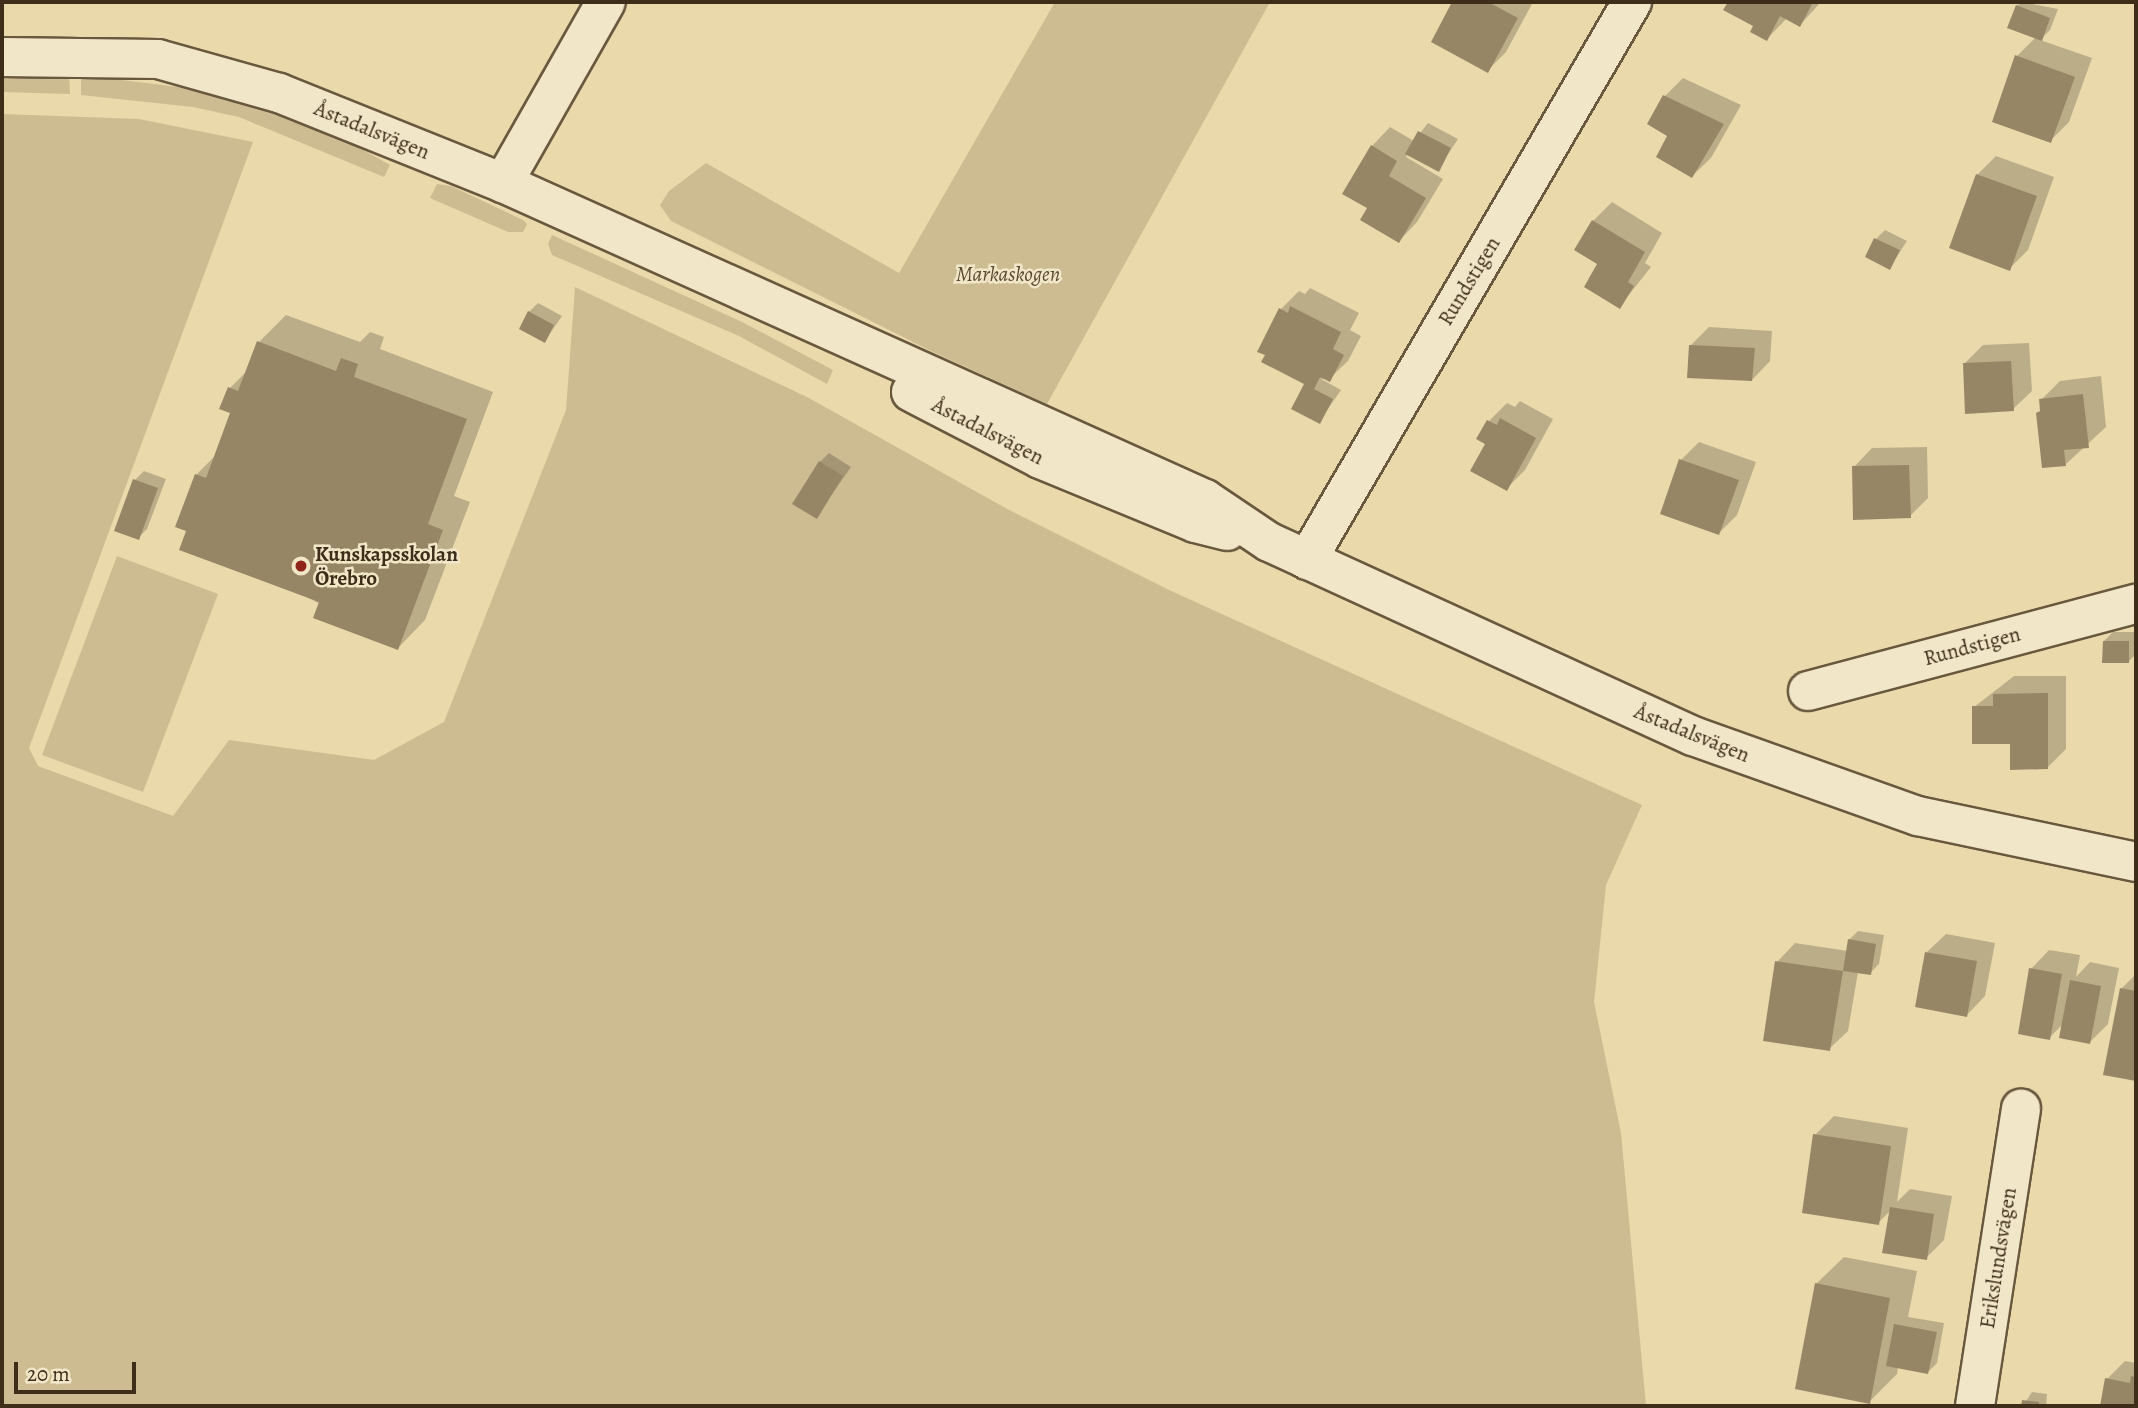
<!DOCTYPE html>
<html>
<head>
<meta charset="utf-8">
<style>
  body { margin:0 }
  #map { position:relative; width:2138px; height:1408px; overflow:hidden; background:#ead9ab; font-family:Alegreya,serif }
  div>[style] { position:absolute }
  .green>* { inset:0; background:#cdbc92 }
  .shadow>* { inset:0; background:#0003 }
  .building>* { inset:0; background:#978665 }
  .roads { filter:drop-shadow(2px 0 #69583e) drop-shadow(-2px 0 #69583e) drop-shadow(0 2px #69583e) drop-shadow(0 -2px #69583e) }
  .minor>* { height:38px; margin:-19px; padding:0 19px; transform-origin:19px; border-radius:19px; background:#f1e6c8 }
  .dots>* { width:19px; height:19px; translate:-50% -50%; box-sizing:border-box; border:4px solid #f1e6c8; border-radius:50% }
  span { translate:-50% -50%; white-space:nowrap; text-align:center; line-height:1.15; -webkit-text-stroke:5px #f1e6c8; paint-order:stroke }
  .street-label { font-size:21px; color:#3e2d19 }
  .park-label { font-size:21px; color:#5b4a31; font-style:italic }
  .poi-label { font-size:21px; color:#3e2d19; font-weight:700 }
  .left { translate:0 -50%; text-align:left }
  .frame { position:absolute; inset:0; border:4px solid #3e2d19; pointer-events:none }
  .scale { position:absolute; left:14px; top:1362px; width:122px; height:32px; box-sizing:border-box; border:4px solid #3e2d19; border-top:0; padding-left:9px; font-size:21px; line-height:24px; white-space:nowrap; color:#3e2d19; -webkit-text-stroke:5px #f1e6c8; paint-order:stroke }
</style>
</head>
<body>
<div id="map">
  <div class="green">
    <div style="clip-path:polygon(1055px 2px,1270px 2px,1047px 404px,933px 352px,671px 221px,660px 205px,669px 191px,706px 163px,899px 273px)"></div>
    <div style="clip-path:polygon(2px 75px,69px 76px,70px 94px,2px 92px)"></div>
    <div style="clip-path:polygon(81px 75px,219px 92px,347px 141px,390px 165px,384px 177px,239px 117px,193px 107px,81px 95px)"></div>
    <div style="clip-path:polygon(2px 114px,139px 119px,253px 142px,29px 748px,38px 766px,173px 816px,229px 740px,374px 760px,444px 722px,566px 410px,575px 287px,809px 398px,1009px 510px,1169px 590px,1642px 805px,1606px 885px,1594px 1002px,1621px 1133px,1646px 1406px,2px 1406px)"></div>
    <div style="clip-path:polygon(437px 184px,451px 186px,523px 220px,527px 224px,523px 232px,508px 232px,430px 198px)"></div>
    <div style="clip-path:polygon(552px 235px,742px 322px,833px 370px,827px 384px,739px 336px,552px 255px,548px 244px)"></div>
    <div style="clip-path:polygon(117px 556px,218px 594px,143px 792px,42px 755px)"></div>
  </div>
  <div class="shadow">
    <div style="clip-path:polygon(1454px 2px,1533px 2px,1506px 52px,1487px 71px,1433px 41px)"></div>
    <div style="clip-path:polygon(1730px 2px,1821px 2px,1800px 25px,1787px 18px,1767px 39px,1755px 26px,1725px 10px)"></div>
    <div style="clip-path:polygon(2022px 2px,2058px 9px,2050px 30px,2040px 40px,2092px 58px,2069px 122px,2050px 141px,2017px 56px,2036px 37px,2017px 6px)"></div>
    <div style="clip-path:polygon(1683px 78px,1741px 105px,1711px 158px,1692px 176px,1670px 135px,1665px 96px)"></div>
    <div style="clip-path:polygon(1428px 123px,1458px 139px,1438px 169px,1408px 153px,1406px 157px,1443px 179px,1417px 222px,1399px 241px,1369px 208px,1372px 146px,1390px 127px,1414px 141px)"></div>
    <div style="clip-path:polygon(1996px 156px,2054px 177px,2028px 250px,2009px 269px,1977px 175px)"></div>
    <div style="clip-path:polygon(1612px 202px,1662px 233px,1645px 263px,1651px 267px,1620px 306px,1593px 221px)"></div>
    <div style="clip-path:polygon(1885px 230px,1907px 241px,1890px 267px,1876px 239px)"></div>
    <div style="clip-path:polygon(1310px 288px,1359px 313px,1350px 330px,1361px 336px,1348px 361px,1329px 379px,1321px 379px,1341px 390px,1319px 422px,1281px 309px,1299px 291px,1305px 294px)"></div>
    <div style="clip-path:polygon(538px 303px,562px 316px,545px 341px,529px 312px)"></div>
    <div style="clip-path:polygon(286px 315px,360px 342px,370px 332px,384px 337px,380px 349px,493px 392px,454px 496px,470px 502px,425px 620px,398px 648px,188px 530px,196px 475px,217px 454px,233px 412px,230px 388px,249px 369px,259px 342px)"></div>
    <div style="clip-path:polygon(1709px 327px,1772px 331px,1770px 361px,1752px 380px,1690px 346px)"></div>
    <div style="clip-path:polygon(2029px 343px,2032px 391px,2013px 409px,1964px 364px,1983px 345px)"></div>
    <div style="clip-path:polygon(2101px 376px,2106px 427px,2066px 464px,2041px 400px,2060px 381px)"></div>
    <div style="clip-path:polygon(1520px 401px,1553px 419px,1525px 470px,1507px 488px,1487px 443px,1489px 421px,1507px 403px,1515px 407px)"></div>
    <div style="clip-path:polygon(1699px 442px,1756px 462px,1737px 515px,1719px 533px,1681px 460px)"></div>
    <div style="clip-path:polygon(1927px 447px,1928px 498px,1910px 516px,1854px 467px,1872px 448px)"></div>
    <div style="clip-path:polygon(829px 453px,851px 467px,816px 517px,820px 462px)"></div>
    <div style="clip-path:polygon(144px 471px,166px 479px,147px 529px,138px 538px,116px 530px,135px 480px)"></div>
    <div style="clip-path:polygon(2113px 632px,2136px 632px,2136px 654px,2129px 661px,2104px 641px)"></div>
    <div style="clip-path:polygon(2014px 676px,2066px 676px,2066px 749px,2047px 768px,1974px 707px)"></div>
    <div style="clip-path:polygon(1858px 931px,1884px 935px,1879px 964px,1870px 973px,1858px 972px,1848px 1031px,1829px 1049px,1777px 962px,1795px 943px,1848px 951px,1849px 940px)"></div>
    <div style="clip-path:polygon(1946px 934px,1995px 943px,1985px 996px,1967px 1015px,1927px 952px)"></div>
    <div style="clip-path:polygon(2049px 950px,2080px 955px,2076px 977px,2090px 962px,2119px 968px,2108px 1024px,2090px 1042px,2063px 1024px,2049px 1038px,2031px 969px)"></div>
    <div style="clip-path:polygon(2136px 974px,2136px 1079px,2105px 1074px,2122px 988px)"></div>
    <div style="clip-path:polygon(1834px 1116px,1908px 1128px,1897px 1202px,1910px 1189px,1952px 1196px,1944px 1240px,1926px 1258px,1891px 1210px,1878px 1223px,1815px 1135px)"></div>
    <div style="clip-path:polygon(1844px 1257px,1917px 1271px,1908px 1317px,1944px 1323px,1937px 1363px,1928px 1372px,1898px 1367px,1897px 1374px,1869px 1402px,1816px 1284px)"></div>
    <div style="clip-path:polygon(2125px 1361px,2136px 1363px,2136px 1406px,2101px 1406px,2107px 1379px)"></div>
    <div style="clip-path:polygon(2032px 1392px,2047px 1394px,2046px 1406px,2023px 1406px)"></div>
  </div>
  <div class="building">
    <div style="clip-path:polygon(1452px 2px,1488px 2px,1518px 18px,1488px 73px,1431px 42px)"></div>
    <div style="clip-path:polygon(1728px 2px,1813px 2px,1800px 27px,1780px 16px,1767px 41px,1750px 32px,1753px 26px,1723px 10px)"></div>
    <div style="clip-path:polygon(2016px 5px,2050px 18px,2042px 41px,2007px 28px)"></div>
    <div style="clip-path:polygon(2015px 55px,2075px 77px,2051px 143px,1992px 122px)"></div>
    <div style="clip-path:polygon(1663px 95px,1724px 124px,1692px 178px,1656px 157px,1667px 136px,1647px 124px)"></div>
    <div style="clip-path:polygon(1418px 131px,1451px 148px,1439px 172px,1405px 154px)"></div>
    <div style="clip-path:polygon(1371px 145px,1397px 161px,1389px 176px,1426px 198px,1399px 243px,1360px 220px,1367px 208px,1342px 194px)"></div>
    <div style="clip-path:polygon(1976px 174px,2037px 196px,2010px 271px,1949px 248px)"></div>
    <div style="clip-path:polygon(1592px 220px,1645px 252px,1628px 282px,1634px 286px,1620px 309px,1584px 287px,1597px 264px,1574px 250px)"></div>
    <div style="clip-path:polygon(1874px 238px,1900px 250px,1890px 270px,1865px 257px)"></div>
    <div style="clip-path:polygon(1290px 306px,1341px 332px,1333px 349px,1344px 355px,1330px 382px,1320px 377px,1314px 389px,1333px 399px,1320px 424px,1291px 409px,1304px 384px,1261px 362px,1265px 355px,1257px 352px,1279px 308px,1288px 313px)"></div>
    <div style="clip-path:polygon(528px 311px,554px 325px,545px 343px,519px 329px)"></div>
    <div style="clip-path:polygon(257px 341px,336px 371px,341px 358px,358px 364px,354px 377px,467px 419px,428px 524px,443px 530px,398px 650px,313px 618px,319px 602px,179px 550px,186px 531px,175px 527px,195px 474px,206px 478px,230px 413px,219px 409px,228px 387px,238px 391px)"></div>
    <div style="clip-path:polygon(1689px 345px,1755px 348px,1752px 381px,1687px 378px)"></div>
    <div style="clip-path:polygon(2011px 361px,2014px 411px,1965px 414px,1963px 363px)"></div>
    <div style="clip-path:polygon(2083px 394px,2089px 448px,2064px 450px,2066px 466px,2042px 468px,2036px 413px,2040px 411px,2039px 399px)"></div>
    <div style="clip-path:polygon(1500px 418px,1536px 438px,1507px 491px,1470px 471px,1485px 444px,1476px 439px,1487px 420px,1497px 425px)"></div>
    <div style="clip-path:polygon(1679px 459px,1739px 480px,1719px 535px,1660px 514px)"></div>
    <div style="clip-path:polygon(819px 461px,843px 476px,817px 519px,792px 504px)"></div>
    <div style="clip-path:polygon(1909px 465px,1911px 518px,1853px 520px,1852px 466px)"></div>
    <div style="clip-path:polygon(133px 479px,158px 488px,139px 540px,114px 531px)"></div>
    <div style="clip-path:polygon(2103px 641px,2129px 641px,2129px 663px,2102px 663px)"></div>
    <div style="clip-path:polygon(2048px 693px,2048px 769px,2010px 770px,2010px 744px,1972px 744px,1972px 706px,1993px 706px,1993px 694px)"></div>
    <div style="clip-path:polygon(1848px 939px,1876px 944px,1871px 975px,1843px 971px)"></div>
    <div style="clip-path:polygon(1925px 952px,1977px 961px,1967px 1017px,1915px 1007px)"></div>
    <div style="clip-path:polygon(1775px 961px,1843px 971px,1830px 1051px,1763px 1041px)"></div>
    <div style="clip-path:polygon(2029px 968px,2062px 974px,2050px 1040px,2018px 1034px)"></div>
    <div style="clip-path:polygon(2070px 980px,2101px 986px,2090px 1044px,2059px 1038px)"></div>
    <div style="clip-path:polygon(2120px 988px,2136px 991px,2136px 1081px,2103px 1075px)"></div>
    <div style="clip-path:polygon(1813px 1134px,1891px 1146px,1879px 1225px,1802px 1213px)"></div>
    <div style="clip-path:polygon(1890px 1207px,1934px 1214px,1927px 1260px,1882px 1253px)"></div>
    <div style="clip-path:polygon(1815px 1283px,1890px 1298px,1870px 1404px,1795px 1389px)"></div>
    <div style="clip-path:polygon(1894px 1324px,1937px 1332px,1928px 1374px,1886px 1366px)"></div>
    <div style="clip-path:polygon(2131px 1376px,2136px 1377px,2136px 1406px,2100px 1406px,2105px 1378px,2130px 1383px)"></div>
    <div style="clip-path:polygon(2022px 1400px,2039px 1402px,2039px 1406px,2021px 1406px)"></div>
  </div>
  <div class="roads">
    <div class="minor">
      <div style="left:2px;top:57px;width:156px;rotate:0.7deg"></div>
      <div style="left:158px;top:59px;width:126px;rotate:15.7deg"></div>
      <div style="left:279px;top:93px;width:241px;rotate:21.9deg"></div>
      <div style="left:503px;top:183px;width:770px;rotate:24.23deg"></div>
      <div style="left:1205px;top:499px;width:77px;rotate:33.9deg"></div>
      <div style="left:1269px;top:542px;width:466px;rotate:24.6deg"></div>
      <div style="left:1693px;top:736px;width:239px;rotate:19.6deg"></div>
      <div style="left:1918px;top:816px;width:223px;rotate:11.9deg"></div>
      <div style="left:503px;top:183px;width:208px;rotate:-60.4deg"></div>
      <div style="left:911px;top:392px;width:145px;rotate:27.4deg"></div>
      <div style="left:1040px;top:459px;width:168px;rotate:22.4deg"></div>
      <div style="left:1195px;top:523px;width:33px;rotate:14deg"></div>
      <div style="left:1307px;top:560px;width:646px;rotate:-59.78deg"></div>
      <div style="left:1808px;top:691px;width:339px;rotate:-14.9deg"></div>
      <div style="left:1975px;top:1406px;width:301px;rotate:-81.2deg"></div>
    </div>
  </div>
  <div class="dots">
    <div style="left:301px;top:566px;background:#8f2418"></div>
  </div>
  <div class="street-label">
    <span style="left:372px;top:130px;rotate:22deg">Åstadalsvägen</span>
    <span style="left:1469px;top:281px;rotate:-59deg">Rundstigen</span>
    <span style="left:988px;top:431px;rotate:27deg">Åstadalsvägen</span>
    <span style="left:1972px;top:646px;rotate:-15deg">Rundstigen</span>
    <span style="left:1692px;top:733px;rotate:22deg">Åstadalsvägen</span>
    <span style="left:1998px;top:1258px;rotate:-81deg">Erikslundsvägen</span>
  </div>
  <div class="park-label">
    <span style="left:1008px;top:274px">Markaskogen</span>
  </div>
  <div class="poi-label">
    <span class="left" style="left:315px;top:566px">Kunskapsskolan<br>Örebro</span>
  </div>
  <div class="frame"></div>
  <div class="scale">20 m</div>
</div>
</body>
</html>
